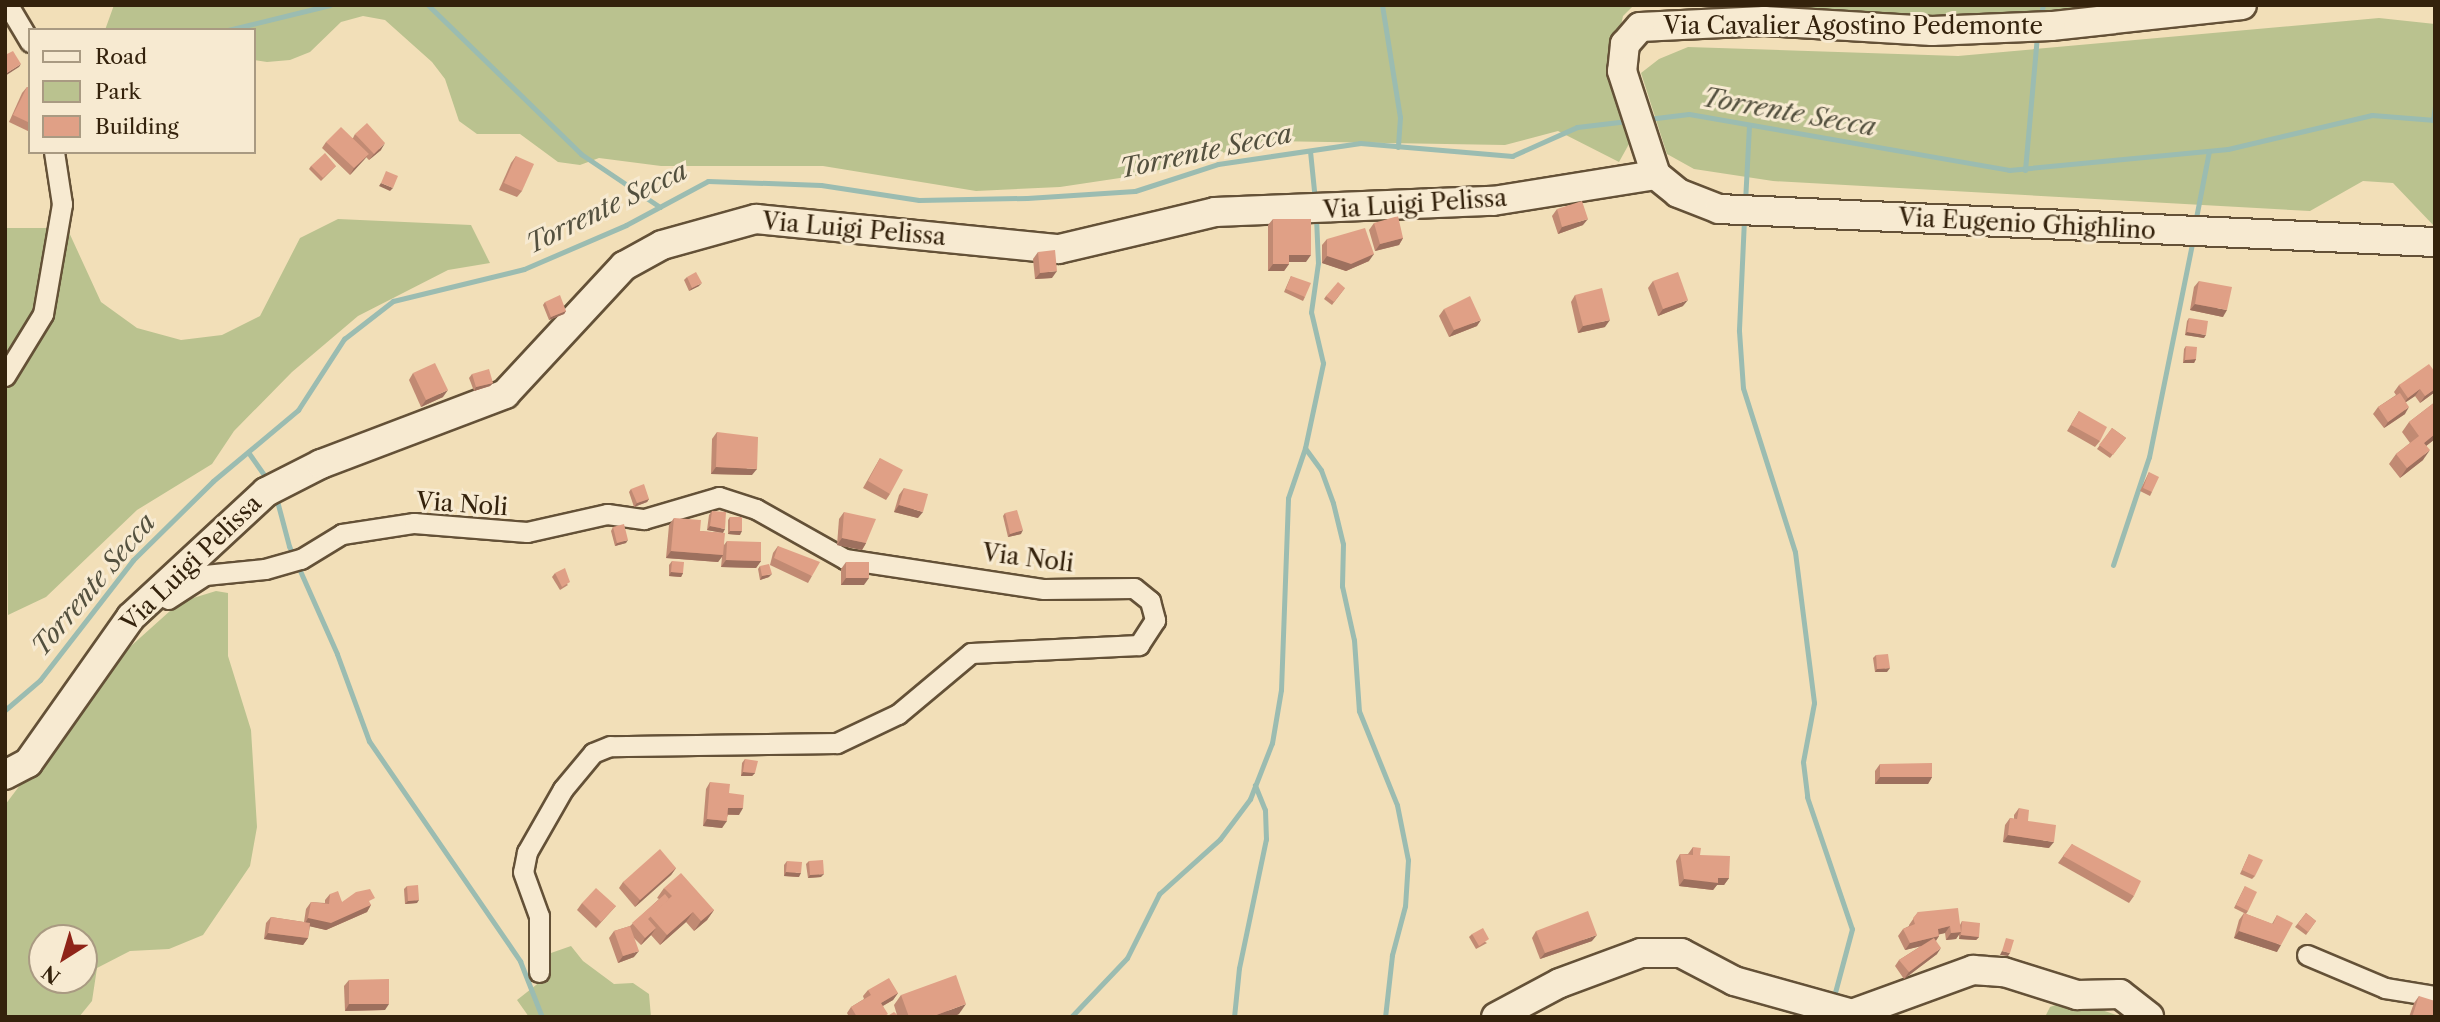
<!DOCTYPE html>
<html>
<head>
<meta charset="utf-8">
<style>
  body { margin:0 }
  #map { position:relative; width:2440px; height:1022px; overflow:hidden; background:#f2dfb8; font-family:"Libre Caslon Text",serif }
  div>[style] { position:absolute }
  .green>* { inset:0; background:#bac28f }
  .stream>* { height:5px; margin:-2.5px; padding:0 2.5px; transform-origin:2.5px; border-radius:2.5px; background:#9bbcb1 }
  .roads { filter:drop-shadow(2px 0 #645137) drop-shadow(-2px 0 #645137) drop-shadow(0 2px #645137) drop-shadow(0 -2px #645137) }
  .street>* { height:19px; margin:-9.5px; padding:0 9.5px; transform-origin:9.5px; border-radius:9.5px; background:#f7ead1 }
  .secondary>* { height:28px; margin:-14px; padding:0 14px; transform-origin:14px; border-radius:14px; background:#f7ead1 }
  .wall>* { inset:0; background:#c18a73 }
  .shaded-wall>* { inset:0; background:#9d705e }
  .building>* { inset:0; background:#e0a086 }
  span { translate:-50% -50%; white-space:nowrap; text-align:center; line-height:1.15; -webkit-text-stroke:6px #f7ead1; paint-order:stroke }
  .street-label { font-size:24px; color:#34220c }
  .water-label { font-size:26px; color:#53503e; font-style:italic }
  .frame { position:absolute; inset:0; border:7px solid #34220c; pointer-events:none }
  .legend { position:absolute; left:28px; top:28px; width:228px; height:126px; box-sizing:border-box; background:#f7ead1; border:2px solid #a99a82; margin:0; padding:9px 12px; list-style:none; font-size:21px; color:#34220c }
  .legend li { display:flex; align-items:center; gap:14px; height:35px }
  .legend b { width:35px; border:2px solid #a99a82 }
  .north { position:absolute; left:28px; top:924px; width:70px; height:70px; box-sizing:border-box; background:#f7ead1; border:2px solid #a99a82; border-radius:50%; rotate:217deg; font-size:19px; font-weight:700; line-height:28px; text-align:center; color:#34220c }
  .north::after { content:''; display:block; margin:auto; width:24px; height:32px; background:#8f2418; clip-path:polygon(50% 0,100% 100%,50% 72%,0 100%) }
</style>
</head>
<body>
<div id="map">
  <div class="green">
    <div style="clip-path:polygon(114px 5px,1634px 5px,1623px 16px,1613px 63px,1629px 144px,1619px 162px,1558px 131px,1505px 145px,1267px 141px,1140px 175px,1060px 187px,976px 191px,823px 166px,661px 166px,599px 158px,580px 165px,558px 162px,520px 134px,477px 134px,459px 121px,445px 79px,432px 62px,385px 20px,363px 16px,341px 22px,310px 52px,290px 60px,267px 62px,254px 60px,254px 30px,105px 30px)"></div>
    <div style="clip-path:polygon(1705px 5px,2109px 5px,1962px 19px)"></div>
    <div style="clip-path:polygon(2379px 18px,2435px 24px,2435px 227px,2393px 183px,2363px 181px,2310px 211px,1773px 181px,1694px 169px,1667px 154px,1641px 73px,1659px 59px,1688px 47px,1958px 56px)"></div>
    <div style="clip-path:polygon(338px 219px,471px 225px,490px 263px,448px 270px,358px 316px,292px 372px,234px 431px,212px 464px,137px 510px,46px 597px,8px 615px,5px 228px,67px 228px,101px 302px,137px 328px,181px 340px,222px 335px,260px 316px,300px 238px)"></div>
    <div style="clip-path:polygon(evenodd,216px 591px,228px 593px,228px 656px,251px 730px,257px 827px,250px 866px,203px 935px,169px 949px,130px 951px,97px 968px,92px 1001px,79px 1017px,5px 1017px,5px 805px,112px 663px,180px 602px,216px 591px,42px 938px,84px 938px,84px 980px,42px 980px,42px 938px)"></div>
    <div style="clip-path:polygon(571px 946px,583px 961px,614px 984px,633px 983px,649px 994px,651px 1017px,529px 1017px,517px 1000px,550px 974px,551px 953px)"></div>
    <div style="clip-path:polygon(2061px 1003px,2099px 1009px,2122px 1017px,2045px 1017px,2050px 1007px)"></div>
  </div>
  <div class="stream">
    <div style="left:428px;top:5px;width:214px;rotate:44.2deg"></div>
    <div style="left:581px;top:154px;width:95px;rotate:33.9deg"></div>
    <div style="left:1382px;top:5px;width:113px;rotate:80.9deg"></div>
    <div style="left:1400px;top:117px;width:30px;rotate:94deg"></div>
    <div style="left:2040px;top:19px;width:14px;rotate:-78deg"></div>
    <div style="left:228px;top:30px;width:105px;rotate:-13.8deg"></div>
    <div style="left:1648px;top:119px;width:41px;rotate:-7deg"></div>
    <div style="left:1689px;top:114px;width:325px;rotate:9.9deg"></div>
    <div style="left:2009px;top:170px;width:220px;rotate:-5.5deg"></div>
    <div style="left:2228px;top:149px;width:148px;rotate:-13.3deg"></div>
    <div style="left:2372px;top:115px;width:63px;rotate:4.5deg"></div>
    <div style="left:2433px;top:120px;width:14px;rotate:-82deg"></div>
    <div style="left:1310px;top:151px;width:49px;rotate:84.2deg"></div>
    <div style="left:2025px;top:170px;width:135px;rotate:-84.9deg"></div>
    <div style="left:1745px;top:202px;width:76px;rotate:-87deg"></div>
    <div style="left:1744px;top:219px;width:112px;rotate:92.6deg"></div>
    <div style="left:1739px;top:331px;width:57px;rotate:86deg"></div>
    <div style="left:1743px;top:388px;width:172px;rotate:72.4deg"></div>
    <div style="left:1795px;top:552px;width:152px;rotate:82.8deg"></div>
    <div style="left:1814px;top:703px;width:60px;rotate:100.6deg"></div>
    <div style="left:1803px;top:762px;width:35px;rotate:83deg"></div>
    <div style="left:1807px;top:797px;width:139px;rotate:71.2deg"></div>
    <div style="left:1852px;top:929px;width:73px;rotate:105deg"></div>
    <div style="left:2195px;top:223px;width:73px;rotate:-79deg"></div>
    <div style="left:1305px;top:448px;width:27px;rotate:54deg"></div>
    <div style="left:1321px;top:470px;width:35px;rotate:70deg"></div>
    <div style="left:1333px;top:503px;width:42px;rotate:76.3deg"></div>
    <div style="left:1343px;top:544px;width:42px;rotate:91.4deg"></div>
    <div style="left:1342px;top:586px;width:55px;rotate:77.5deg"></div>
    <div style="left:1354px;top:640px;width:71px;rotate:86deg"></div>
    <div style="left:1359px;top:711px;width:101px;rotate:68deg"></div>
    <div style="left:1397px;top:805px;width:56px;rotate:78.7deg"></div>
    <div style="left:1408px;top:860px;width:46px;rotate:93.7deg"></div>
    <div style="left:1405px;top:906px;width:51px;rotate:104.9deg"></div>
    <div style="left:1392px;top:955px;width:62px;rotate:96.4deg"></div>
    <div style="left:248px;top:452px;width:37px;rotate:55deg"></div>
    <div style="left:276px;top:497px;width:51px;rotate:75.1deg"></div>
    <div style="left:289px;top:546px;width:118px;rotate:66deg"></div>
    <div style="left:337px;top:654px;width:93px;rotate:69.8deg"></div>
    <div style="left:369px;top:741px;width:267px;rotate:55.5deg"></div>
    <div style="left:520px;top:961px;width:60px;rotate:68.6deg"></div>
    <div style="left:2113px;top:565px;width:114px;rotate:-71.6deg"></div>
    <div style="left:2149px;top:457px;width:222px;rotate:-78.6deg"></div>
    <div style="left:5px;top:710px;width:46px;rotate:-40.6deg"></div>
    <div style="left:40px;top:680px;width:152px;rotate:-52.2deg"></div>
    <div style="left:133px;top:560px;width:112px;rotate:-44.6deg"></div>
    <div style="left:213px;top:481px;width:111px;rotate:-39.9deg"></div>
    <div style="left:298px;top:410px;width:85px;rotate:-57.1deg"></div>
    <div style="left:344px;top:339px;width:62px;rotate:-37.8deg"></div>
    <div style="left:393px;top:301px;width:135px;rotate:-13.7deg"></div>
    <div style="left:524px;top:269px;width:111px;rotate:-23.3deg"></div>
    <div style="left:626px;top:225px;width:93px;rotate:-28.2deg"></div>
    <div style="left:708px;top:181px;width:113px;rotate:2deg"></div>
    <div style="left:821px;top:185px;width:99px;rotate:8.7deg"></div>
    <div style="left:919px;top:200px;width:108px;rotate:-1.1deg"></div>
    <div style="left:1027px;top:198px;width:108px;rotate:-3.7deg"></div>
    <div style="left:1135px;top:191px;width:87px;rotate:-18deg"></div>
    <div style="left:1218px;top:164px;width:144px;rotate:-8.4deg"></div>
    <div style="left:1360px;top:143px;width:153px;rotate:4.9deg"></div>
    <div style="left:1512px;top:156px;width:71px;rotate:-24deg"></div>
    <div style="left:1577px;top:127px;width:51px;rotate:-6.7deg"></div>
    <div style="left:1071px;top:1017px;width:81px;rotate:-46.5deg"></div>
    <div style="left:1127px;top:958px;width:72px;rotate:-63.4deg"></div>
    <div style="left:1159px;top:894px;width:82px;rotate:-42deg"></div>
    <div style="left:1220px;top:839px;width:50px;rotate:-53.1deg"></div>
    <div style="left:1250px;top:799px;width:60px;rotate:-68.6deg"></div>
    <div style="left:1272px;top:743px;width:54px;rotate:-80.4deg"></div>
    <div style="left:1281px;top:690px;width:192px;rotate:-87.9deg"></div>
    <div style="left:1288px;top:498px;width:53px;rotate:-71.2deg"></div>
    <div style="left:1305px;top:448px;width:87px;rotate:-78deg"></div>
    <div style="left:1323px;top:363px;width:52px;rotate:-103.2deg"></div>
    <div style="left:1311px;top:312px;width:49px;rotate:-81.9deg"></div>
    <div style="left:1318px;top:263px;width:46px;rotate:-92.5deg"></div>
    <div style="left:1234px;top:1017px;width:49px;rotate:-84.2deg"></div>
    <div style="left:1239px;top:968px;width:132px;rotate:-78.2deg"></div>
    <div style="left:1266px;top:839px;width:29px;rotate:-92deg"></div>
    <div style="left:1265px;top:810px;width:27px;rotate:-112deg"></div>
  </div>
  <div class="roads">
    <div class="street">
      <div style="left:8px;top:5px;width:43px;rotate:59.3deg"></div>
      <div style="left:5px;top:376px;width:73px;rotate:-58.5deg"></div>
      <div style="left:43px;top:314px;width:112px;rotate:-80.2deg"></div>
      <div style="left:62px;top:204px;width:53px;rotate:-98.7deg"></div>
      <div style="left:168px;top:599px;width:44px;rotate:-33deg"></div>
      <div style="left:205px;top:575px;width:60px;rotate:-5.7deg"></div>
      <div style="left:265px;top:569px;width:37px;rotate:-16deg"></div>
      <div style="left:301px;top:559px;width:48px;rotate:-31.4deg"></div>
      <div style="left:342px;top:534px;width:73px;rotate:-8.7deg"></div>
      <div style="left:414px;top:523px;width:113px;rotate:4.6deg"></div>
      <div style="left:527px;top:532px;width:82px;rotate:-12.7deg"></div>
      <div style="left:607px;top:514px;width:37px;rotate:8deg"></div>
      <div style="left:644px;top:519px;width:78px;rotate:-16.3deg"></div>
      <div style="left:719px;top:497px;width:39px;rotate:18deg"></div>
      <div style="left:756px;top:509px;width:102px;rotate:29.3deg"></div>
      <div style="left:845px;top:559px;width:201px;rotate:8.6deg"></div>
      <div style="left:1044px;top:589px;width:90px;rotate:-0.6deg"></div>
      <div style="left:1134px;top:588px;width:21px;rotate:39deg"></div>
      <div style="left:1150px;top:601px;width:20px;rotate:75deg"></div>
      <div style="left:1155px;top:620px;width:30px;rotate:123deg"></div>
      <div style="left:1139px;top:645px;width:168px;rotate:177.3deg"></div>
      <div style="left:971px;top:653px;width:95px;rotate:140.1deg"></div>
      <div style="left:898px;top:714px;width:68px;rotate:154.6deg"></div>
      <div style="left:837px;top:743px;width:227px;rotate:179.2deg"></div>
      <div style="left:610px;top:746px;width:18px;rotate:158deg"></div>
      <div style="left:593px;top:753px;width:47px;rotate:129.8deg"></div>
      <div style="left:563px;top:789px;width:73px;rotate:119.7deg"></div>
      <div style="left:527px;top:852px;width:20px;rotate:101deg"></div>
      <div style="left:523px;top:872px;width:47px;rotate:70deg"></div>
      <div style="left:539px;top:916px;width:56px;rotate:90deg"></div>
      <div style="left:2307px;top:955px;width:85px;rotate:22.9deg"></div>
      <div style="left:2385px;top:988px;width:51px;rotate:9.1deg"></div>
    </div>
    <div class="secondary">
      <div style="left:2242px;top:5px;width:192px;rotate:173.7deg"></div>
      <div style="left:2051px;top:26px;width:119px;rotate:177.6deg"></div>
      <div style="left:1932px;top:31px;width:168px;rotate:-176.6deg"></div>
      <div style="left:1764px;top:21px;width:124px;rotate:177.2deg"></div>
      <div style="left:1640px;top:27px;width:23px;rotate:131deg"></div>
      <div style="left:1625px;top:44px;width:27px;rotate:96deg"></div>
      <div style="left:1622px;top:71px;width:109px;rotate:71.9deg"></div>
      <div style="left:1656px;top:175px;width:28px;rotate:39deg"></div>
      <div style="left:1678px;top:193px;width:44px;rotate:21.3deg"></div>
      <div style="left:1719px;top:209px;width:717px;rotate:2.64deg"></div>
      <div style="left:5px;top:775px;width:26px;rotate:-28deg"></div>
      <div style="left:28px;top:763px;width:179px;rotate:-54.8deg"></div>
      <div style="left:131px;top:617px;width:184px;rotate:-42.8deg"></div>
      <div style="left:266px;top:492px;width:62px;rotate:-27deg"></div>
      <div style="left:321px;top:464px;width:197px;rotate:-20.8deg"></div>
      <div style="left:505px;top:394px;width:175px;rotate:-47.1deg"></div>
      <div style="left:624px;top:266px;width:43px;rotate:-28.9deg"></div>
      <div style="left:662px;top:245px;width:98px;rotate:-15.5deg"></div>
      <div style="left:756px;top:219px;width:304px;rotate:5.7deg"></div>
      <div style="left:1059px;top:249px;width:160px;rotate:-13.3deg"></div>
      <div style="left:1215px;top:212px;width:278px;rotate:-2.3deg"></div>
      <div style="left:1493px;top:201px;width:165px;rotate:-9.1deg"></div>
      <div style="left:1496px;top:1017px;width:72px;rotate:-28deg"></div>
      <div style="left:1560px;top:983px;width:86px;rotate:-20.3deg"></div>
      <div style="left:1641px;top:953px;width:40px"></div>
      <div style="left:1681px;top:953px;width:60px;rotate:27.8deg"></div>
      <div style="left:1734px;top:981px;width:123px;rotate:15.6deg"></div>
      <div style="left:1852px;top:1014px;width:129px;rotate:-20deg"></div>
      <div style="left:1973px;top:970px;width:31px;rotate:4deg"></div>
      <div style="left:2004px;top:972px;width:77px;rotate:17.5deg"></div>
      <div style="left:2077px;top:995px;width:43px;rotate:-1.3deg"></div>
      <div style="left:2120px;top:994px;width:37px;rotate:38deg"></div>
    </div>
  </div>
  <div class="wall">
    <div style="clip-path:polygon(27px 87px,30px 88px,30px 132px,9px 122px,22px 93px)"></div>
    <div style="clip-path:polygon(355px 134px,381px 150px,369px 160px,366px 157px,350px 175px,322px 148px,326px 142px,353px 138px)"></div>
    <div style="clip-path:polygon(516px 156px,522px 191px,517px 197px,499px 190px,511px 163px)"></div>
    <div style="clip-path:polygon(311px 166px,336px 166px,321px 181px,309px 169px)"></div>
    <div style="clip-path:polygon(1557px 209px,1583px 225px,1558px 234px,1552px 216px)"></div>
    <div style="clip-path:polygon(1273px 219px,1306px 262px,1289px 262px,1289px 264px,1284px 271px,1268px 271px,1268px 225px)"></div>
    <div style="clip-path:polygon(1374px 223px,1403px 238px,1399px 245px,1375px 251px,1369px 230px)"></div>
    <div style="clip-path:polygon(1327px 239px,1369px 261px,1346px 271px,1322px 263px,1322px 245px)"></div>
    <div style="clip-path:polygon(1038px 252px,1052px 278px,1035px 279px,1033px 259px)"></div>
    <div style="clip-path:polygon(1291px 276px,1305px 297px,1303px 301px,1284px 292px)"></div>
    <div style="clip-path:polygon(687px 277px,699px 286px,689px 291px,684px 280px)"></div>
    <div style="clip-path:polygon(1653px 281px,1683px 306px,1658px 316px,1648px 288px)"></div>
    <div style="clip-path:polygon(2199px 281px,2223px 317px,2190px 310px,2194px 287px)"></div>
    <div style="clip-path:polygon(1345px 288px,1332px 305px,1324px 299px,1326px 296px)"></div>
    <div style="clip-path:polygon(1575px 295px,1605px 327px,1578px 333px,1571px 302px)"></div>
    <div style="clip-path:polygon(545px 302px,566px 311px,564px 314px,549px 320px,543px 305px)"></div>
    <div style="clip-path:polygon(1444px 309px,1477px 326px,1449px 337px,1439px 316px)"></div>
    <div style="clip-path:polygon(2189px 318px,2204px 338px,2185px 335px,2187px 321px)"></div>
    <div style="clip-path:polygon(2186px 346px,2196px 359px,2194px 363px,2183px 363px,2184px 349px)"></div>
    <div style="clip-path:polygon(2435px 372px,2435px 392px,2420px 403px,2415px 396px,2406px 402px,2405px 414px,2384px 428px,2373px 414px,2378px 407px,2396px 395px,2394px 392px,2399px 385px)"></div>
    <div style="clip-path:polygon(413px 373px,443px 397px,421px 407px,409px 380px)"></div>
    <div style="clip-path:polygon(472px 374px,493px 383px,490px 386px,474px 391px,469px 378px)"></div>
    <div style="clip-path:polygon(2435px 402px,2435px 439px,2426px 446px,2423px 460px,2400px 478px,2389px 464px,2396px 454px,2410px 443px,2402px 432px,2409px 422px)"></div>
    <div style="clip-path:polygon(2079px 411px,2100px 441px,2095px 447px,2067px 431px)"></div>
    <div style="clip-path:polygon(2112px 428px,2126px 438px,2110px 458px,2097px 449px)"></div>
    <div style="clip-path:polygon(717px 432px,752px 475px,711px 474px,712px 439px)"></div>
    <div style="clip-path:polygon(880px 458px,890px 494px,886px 500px,863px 488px)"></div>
    <div style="clip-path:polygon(2149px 472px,2152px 492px,2150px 496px,2140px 491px)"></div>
    <div style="clip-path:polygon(904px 488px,918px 518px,894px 512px,899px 495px)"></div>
    <div style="clip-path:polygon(631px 489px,649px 499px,647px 502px,634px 507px,629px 492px)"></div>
    <div style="clip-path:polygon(712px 511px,723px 533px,724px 545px,727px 541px,761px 561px,756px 568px,721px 567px,722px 557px,718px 562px,666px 558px,669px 525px,674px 518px,700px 531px,723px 533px,707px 530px,709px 515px)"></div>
    <div style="clip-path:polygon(844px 512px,866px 543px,862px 550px,837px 545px,839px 519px)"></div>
    <div style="clip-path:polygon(1005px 513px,1021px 534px,1008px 537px,1003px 516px)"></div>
    <div style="clip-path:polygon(730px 517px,740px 535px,728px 534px,728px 520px)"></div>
    <div style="clip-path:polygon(613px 527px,626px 543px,615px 546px,611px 531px)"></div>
    <div style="clip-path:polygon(778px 546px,812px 576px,808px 583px,770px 565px,773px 553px)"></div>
    <div style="clip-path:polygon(672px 561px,683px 573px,681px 577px,669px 576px,669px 565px)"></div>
    <div style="clip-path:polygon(846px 562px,864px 585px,841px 585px,841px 569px)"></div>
    <div style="clip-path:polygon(760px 566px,769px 577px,760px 580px,758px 569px)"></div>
    <div style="clip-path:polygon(555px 573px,568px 585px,560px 590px,552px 577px)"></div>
    <div style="clip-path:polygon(1876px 655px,1887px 672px,1875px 672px,1873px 658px)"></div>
    <div style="clip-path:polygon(745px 759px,755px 773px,752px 776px,741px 776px,742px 763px)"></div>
    <div style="clip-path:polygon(1880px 764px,1932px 777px,1928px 784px,1875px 784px,1875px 771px)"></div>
    <div style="clip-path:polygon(710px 782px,729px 793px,739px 815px,728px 815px,722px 828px,703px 826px,706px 789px)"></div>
    <div style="clip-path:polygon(2019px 808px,2028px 821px,2049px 848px,2003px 842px,2005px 825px,2010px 818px,2014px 819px,2014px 815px)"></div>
    <div style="clip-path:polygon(2072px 844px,2134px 896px,2129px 903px,2058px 863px)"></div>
    <div style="clip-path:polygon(1693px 847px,1700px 855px,1729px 878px,1724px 885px,1717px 885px,1713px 890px,1679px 886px,1676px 861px,1680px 854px,1688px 854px)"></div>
    <div style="clip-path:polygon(2249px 854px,2255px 876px,2252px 879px,2240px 874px)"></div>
    <div style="clip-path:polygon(787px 861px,799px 877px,784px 876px,784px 865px)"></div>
    <div style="clip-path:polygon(809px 861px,821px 877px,808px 878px,806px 864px)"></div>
    <div style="clip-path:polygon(676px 868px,671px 875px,635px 907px,619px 888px,623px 882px)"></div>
    <div style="clip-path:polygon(407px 886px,417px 903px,405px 904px,404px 889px)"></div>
    <div style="clip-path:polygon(2245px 886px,2248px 911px,2246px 914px,2272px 924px,2277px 915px,2277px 952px,2234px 938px,2239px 920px,2244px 913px,2246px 914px,2234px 908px)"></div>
    <div style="clip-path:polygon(664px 888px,714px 910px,707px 920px,694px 931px,686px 922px,660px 945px,651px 935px,641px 945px,634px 938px,634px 957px,618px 963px,609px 938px,614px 931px,630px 926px,659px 899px,657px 898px)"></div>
    <div style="clip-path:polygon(330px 894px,342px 902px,371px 904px,367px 912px,326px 930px,310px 926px,308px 938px,303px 945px,264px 939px,266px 923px,271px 917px,304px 922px,306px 909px,311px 902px,325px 903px,325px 900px)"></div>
    <div style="clip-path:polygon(582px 903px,616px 906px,596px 928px,577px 910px)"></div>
    <div style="clip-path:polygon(1918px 912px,1960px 925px,1962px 921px,1979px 937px,1976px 940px,1959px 939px,1959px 934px,1956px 939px,1946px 940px,1945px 933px,1939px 934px,1939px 936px,1936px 941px,1937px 954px,1904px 979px,1895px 966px,1899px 960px,1921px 946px,1905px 950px,1898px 936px,1903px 929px,1909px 926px,1909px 925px)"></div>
    <div style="clip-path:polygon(2306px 913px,2316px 921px,2306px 935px,2295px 927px)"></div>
    <div style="clip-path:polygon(1536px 931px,1592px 941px,1540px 959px,1532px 938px)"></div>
    <div style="clip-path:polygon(1472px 934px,1487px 943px,1476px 949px,1469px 937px)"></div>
    <div style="clip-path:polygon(349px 980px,385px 1010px,345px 1011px,344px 986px)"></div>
    <div style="clip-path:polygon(868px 990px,898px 993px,893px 1000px,883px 1006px,886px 1017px,849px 1017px,847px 1013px,851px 1007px,864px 999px,863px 996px)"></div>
    <div style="clip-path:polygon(901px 995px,959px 1014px,952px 1017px,886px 1017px,897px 1015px,894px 1005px)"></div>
    <div style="clip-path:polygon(2419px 996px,2435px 1017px,2409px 1017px,2414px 1003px)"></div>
  </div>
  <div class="shaded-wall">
    <div style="clip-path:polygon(21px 64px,19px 67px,5px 76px,5px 74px)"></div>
    <div style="clip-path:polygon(385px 143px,381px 150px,369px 160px,374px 154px)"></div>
    <div style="clip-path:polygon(369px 154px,364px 160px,350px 175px,354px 168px)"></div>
    <div style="clip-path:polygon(381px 183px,393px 188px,390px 191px,379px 186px)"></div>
    <div style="clip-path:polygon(1588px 219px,1583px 225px,1558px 234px,1562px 227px)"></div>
    <div style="clip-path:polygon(1403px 238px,1399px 245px,1375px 251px,1380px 244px)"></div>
    <div style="clip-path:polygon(1374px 254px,1369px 261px,1346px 271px,1322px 263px,1327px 256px)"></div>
    <div style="clip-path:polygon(1289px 255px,1311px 255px,1306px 262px,1284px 262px)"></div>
    <div style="clip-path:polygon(1273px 264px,1289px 264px,1284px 271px,1268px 271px)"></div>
    <div style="clip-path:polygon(1057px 271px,1052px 278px,1035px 279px,1040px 273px)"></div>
    <div style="clip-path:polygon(702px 283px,699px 286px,689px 291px,692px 288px)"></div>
    <div style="clip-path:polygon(1688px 300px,1683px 306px,1658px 316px,1663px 309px)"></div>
    <div style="clip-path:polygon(2195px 304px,2227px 310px,2223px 317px,2190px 310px)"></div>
    <div style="clip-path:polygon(566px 311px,564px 314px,549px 320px,551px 317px)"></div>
    <div style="clip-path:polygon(1481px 320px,1477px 326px,1449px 337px,1454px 330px)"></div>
    <div style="clip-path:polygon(1610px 320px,1605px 327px,1578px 333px,1583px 326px)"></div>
    <div style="clip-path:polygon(2187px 332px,2206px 335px,2204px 338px,2185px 335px)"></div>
    <div style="clip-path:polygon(2196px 359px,2194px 363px,2183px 363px,2185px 360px)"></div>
    <div style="clip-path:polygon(493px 383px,490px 386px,474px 391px,476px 387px)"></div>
    <div style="clip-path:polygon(2420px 389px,2415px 396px,2403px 404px,2408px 398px)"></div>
    <div style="clip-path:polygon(2435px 389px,2435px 392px,2420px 403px,2425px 396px)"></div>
    <div style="clip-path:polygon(448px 390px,443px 397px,421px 407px,426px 400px)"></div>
    <div style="clip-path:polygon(2409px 407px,2405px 414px,2384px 428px,2388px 422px)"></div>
    <div style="clip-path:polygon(2435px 434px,2435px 439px,2417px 453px,2424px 443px)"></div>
    <div style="clip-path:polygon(2430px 450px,2423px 460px,2400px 478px,2407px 468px)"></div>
    <div style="clip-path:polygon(716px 467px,757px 469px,752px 475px,711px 474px)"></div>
    <div style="clip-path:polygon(649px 499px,647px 502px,634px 507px,637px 503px)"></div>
    <div style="clip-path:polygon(899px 505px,923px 512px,918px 518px,894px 512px)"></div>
    <div style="clip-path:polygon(710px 526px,725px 529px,723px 533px,707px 530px)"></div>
    <div style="clip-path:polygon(1023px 530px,1021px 534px,1008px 537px,1010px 534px)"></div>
    <div style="clip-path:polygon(730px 531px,742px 531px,740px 535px,728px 534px)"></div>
    <div style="clip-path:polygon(842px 538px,866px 543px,862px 550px,837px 545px)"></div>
    <div style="clip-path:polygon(628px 540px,626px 543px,615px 546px,617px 543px)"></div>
    <div style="clip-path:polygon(671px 551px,723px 555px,718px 562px,666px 558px)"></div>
    <div style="clip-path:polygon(726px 560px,761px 561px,756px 568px,721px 567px)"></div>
    <div style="clip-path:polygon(671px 572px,683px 573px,681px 577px,669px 576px)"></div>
    <div style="clip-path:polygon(772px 574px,769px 577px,760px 580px,762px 576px)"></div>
    <div style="clip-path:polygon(846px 578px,869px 578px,864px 585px,841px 585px)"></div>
    <div style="clip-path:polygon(1890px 668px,1887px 672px,1875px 672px,1877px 669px)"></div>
    <div style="clip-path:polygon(743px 772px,755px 773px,752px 776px,741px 776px)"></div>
    <div style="clip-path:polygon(1880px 777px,1932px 777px,1928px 784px,1875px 784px)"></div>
    <div style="clip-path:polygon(728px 808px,743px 808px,739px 815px,723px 814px)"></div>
    <div style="clip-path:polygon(707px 819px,727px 821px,722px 828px,703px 826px)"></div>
    <div style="clip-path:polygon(2008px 835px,2054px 842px,2049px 848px,2003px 842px)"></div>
    <div style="clip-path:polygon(676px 868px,671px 875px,635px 907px,640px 900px)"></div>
    <div style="clip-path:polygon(786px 872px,801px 873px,799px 877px,784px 876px)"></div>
    <div style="clip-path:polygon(824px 874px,821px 877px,808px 878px,810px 875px)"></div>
    <div style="clip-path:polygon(1718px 878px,1729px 878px,1724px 885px,1717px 885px,1713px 890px,1679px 886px,1684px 879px)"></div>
    <div style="clip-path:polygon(419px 900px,417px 903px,405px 904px,408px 901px)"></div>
    <div style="clip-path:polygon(371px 905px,367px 912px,326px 930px,304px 925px,308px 918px)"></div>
    <div style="clip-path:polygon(714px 910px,707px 920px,694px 931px,701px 921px)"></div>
    <div style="clip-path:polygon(693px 912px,686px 922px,660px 945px,667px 935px)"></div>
    <div style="clip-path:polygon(1950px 926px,1945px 933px,1933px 936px,1938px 929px)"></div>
    <div style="clip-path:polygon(656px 928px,651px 935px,641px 945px,645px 938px)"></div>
    <div style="clip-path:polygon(2239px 931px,2281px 945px,2277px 952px,2234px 938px)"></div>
    <div style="clip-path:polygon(1961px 932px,1956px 939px,1946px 940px,1951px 933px)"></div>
    <div style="clip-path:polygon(268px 933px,308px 938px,303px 945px,264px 939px)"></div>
    <div style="clip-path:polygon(1597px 935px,1592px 941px,1540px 959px,1545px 953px)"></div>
    <div style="clip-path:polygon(1961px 935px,1979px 937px,1976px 940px,1959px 939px)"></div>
    <div style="clip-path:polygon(1939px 936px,1934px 943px,1905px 950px,1910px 943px)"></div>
    <div style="clip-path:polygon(1941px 948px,1937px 954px,1904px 979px,1909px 972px)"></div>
    <div style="clip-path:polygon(639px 951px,634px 957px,618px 963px,623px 956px)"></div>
    <div style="clip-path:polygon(2002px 951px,2010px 953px,2008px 956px,2000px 955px)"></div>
    <div style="clip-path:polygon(898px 993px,893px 1000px,877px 1009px,881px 1003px)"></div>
    <div style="clip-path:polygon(349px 1004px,389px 1004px,385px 1010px,345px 1011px)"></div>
    <div style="clip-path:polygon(966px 1004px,959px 1014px,952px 1017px,931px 1017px)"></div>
  </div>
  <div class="building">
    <div style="clip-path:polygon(13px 51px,21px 64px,5px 74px,5px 55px)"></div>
    <div style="clip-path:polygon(27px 87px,30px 88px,30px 123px,13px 115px)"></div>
    <div style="clip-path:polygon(367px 123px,385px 143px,374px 154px,355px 134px)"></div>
    <div style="clip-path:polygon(341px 127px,369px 154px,354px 168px,326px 142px)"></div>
    <div style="clip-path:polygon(325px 153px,336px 166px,323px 178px,311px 166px)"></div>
    <div style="clip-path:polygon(516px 156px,534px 164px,522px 191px,504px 183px)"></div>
    <div style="clip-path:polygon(386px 171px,398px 176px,393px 188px,381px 183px)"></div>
    <div style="clip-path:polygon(1582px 201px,1588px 219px,1562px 227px,1557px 209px)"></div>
    <div style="clip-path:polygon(1398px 216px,1403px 238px,1380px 244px,1374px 223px)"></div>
    <div style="clip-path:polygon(1273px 219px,1311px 219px,1311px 255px,1289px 255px,1289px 264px,1273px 264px)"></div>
    <div style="clip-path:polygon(1365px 228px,1374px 254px,1351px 264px,1327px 256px,1327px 239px)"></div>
    <div style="clip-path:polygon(1055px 250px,1057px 271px,1040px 273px,1038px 252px)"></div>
    <div style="clip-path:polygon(696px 272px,702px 283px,692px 288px,687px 277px)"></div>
    <div style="clip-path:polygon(1678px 272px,1688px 300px,1663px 309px,1653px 281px)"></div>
    <div style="clip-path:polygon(1291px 276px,1311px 283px,1305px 297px,1286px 289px)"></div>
    <div style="clip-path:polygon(2199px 281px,2232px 287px,2227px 310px,2195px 304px)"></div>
    <div style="clip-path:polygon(1338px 282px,1345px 288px,1334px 302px,1326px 296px)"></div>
    <div style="clip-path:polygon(1602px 288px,1610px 320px,1583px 326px,1575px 295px)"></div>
    <div style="clip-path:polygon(560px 295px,566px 311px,551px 317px,545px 302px)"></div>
    <div style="clip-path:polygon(1470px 296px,1481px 320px,1454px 330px,1444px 309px)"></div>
    <div style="clip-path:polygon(2189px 318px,2208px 321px,2206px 335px,2187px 332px)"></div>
    <div style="clip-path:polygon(2186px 346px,2197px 347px,2196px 359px,2185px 360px)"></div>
    <div style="clip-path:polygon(435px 363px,448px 390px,426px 400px,413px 373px)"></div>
    <div style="clip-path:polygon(2429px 364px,2435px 372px,2435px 389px,2425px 396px,2420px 389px,2408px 398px,2399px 385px)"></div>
    <div style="clip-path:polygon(489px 369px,493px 383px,476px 387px,472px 374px)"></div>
    <div style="clip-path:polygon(2400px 393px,2409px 407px,2388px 422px,2378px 407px)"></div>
    <div style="clip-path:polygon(2435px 402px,2435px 434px,2424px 443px,2430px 450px,2407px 468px,2396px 454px,2419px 436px,2409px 422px)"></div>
    <div style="clip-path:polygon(2079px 411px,2107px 427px,2100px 441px,2071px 425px)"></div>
    <div style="clip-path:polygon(2112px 428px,2126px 438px,2113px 455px,2099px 445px)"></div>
    <div style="clip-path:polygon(717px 432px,758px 437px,757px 469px,716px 467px)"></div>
    <div style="clip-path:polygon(880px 458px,903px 470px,890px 494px,868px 481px)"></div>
    <div style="clip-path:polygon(2149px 472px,2159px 477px,2152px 492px,2143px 488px)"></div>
    <div style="clip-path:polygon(644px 484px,649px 499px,637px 503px,631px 489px)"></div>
    <div style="clip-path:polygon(904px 488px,928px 494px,923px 512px,899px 505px)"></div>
    <div style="clip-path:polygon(1017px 510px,1023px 530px,1010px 534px,1005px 513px)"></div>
    <div style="clip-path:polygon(712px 511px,726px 512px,725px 529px,710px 526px)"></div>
    <div style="clip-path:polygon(844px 512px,876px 519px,866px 543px,842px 538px)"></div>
    <div style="clip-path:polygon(730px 517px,742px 517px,742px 531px,730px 531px)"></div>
    <div style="clip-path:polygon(674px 518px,701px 520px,700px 531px,725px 533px,723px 555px,671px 551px)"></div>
    <div style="clip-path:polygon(624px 524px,628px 540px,617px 543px,613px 527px)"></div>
    <div style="clip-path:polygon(727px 541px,761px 542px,761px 561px,726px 560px)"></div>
    <div style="clip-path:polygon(778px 546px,820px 562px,812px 576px,774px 558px)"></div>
    <div style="clip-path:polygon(672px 561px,684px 562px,683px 573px,671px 572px)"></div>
    <div style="clip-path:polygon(846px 562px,869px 562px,869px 578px,846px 578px)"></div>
    <div style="clip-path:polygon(769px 564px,772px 574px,762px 576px,760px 566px)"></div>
    <div style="clip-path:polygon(565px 568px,570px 582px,562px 587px,555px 573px)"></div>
    <div style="clip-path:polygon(1888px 654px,1890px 668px,1877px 669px,1876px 655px)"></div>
    <div style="clip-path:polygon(745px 759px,758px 761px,755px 773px,743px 772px)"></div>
    <div style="clip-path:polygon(1932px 763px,1932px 777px,1880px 777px,1880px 764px)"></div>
    <div style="clip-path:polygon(710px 782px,730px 784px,729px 793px,744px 795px,743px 808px,728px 808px,727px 821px,707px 819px)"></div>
    <div style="clip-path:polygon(2019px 808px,2029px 810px,2028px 821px,2056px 825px,2054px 842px,2008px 835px,2010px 818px,2017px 819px)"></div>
    <div style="clip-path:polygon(2072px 844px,2141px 881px,2134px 896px,2063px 856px)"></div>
    <div style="clip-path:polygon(1693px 847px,1701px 848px,1700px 855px,1730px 856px,1729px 878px,1718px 878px,1718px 883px,1684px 879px,1680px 854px,1693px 855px)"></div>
    <div style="clip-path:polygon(660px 849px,676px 868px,640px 900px,623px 882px)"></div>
    <div style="clip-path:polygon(2249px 854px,2263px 860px,2255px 876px,2242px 870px)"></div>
    <div style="clip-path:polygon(823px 860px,824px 874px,810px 875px,809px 861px)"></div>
    <div style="clip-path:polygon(787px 861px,802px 862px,801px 873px,786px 872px)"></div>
    <div style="clip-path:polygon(681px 873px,714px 910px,701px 921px,693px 912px,667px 935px,650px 916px,672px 896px,664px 888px)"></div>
    <div style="clip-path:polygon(418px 885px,419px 900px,408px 901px,407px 886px)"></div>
    <div style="clip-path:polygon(2245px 886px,2257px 892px,2248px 911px,2236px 905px)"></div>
    <div style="clip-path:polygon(596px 888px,616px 906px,601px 922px,582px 903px)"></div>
    <div style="clip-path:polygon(370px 889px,375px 898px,369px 901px,371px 905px,331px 923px,308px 918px,311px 902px,329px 904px,330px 894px,338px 891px,342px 902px,356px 892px)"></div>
    <div style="clip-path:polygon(665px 894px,669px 899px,648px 919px,656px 928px,645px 938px,632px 923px)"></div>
    <div style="clip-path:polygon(1958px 908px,1961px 932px,1951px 933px,1950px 926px,1938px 929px,1939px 936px,1910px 943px,1903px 929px,1915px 924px,1913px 918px,1918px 912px)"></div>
    <div style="clip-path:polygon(1588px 911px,1597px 935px,1545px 953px,1536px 931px)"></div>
    <div style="clip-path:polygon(2244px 913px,2273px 924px,2277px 915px,2293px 923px,2281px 945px,2239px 931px)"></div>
    <div style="clip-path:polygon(2306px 913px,2316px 921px,2308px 932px,2298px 924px)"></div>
    <div style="clip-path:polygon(271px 917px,310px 923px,308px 938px,268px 933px)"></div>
    <div style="clip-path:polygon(1962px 921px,1980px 923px,1979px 937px,1961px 935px)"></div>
    <div style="clip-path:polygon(630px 926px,639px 951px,623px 956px,614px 931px)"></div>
    <div style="clip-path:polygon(1483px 928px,1489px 939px,1479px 946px,1472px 934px)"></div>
    <div style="clip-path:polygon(1934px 938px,1941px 948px,1909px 972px,1899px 960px)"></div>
    <div style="clip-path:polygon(2006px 938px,2014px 940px,2010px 953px,2002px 951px)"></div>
    <div style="clip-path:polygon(956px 975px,966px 1004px,931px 1017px,909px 1017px,901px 995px)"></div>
    <div style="clip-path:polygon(889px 978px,898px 993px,881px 1003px,888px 1014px,883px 1017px,857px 1017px,851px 1007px,871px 995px,868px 990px)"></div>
    <div style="clip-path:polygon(389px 979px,389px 1004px,349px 1004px,349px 980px)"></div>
    <div style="clip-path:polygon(2419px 996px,2435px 1001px,2435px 1017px,2412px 1017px)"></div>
    <div style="clip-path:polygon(894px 1012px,900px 1017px,886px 1017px)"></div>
  </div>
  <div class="street-label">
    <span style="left:1853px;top:26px">Via Cavalier Agostino Pedemonte</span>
    <span style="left:1415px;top:204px;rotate:-4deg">Via Luigi Pelissa</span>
    <span style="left:2027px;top:224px;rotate:3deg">Via Eugenio Ghighlino</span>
    <span style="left:854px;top:229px;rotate:5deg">Via Luigi Pelissa</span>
    <span style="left:462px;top:504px;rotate:4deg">Via Noli</span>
    <span style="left:1028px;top:558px;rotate:7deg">Via Noli</span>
    <span style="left:191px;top:563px;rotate:-44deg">Via Luigi Pelissa</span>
  </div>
  <div class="water-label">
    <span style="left:1789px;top:113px;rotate:10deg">Torrente Secca</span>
    <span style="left:1206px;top:152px;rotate:-12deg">Torrente Secca</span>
    <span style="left:607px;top:208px;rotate:-26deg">Torrente Secca</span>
    <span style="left:94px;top:585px;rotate:-50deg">Torrente Secca</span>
  </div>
  <div class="frame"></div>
  <ul class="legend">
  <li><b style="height:9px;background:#f7ead1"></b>Road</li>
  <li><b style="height:19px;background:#bac28f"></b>Park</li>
  <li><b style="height:19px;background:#e0a086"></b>Building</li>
  </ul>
  <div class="north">N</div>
</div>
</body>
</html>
